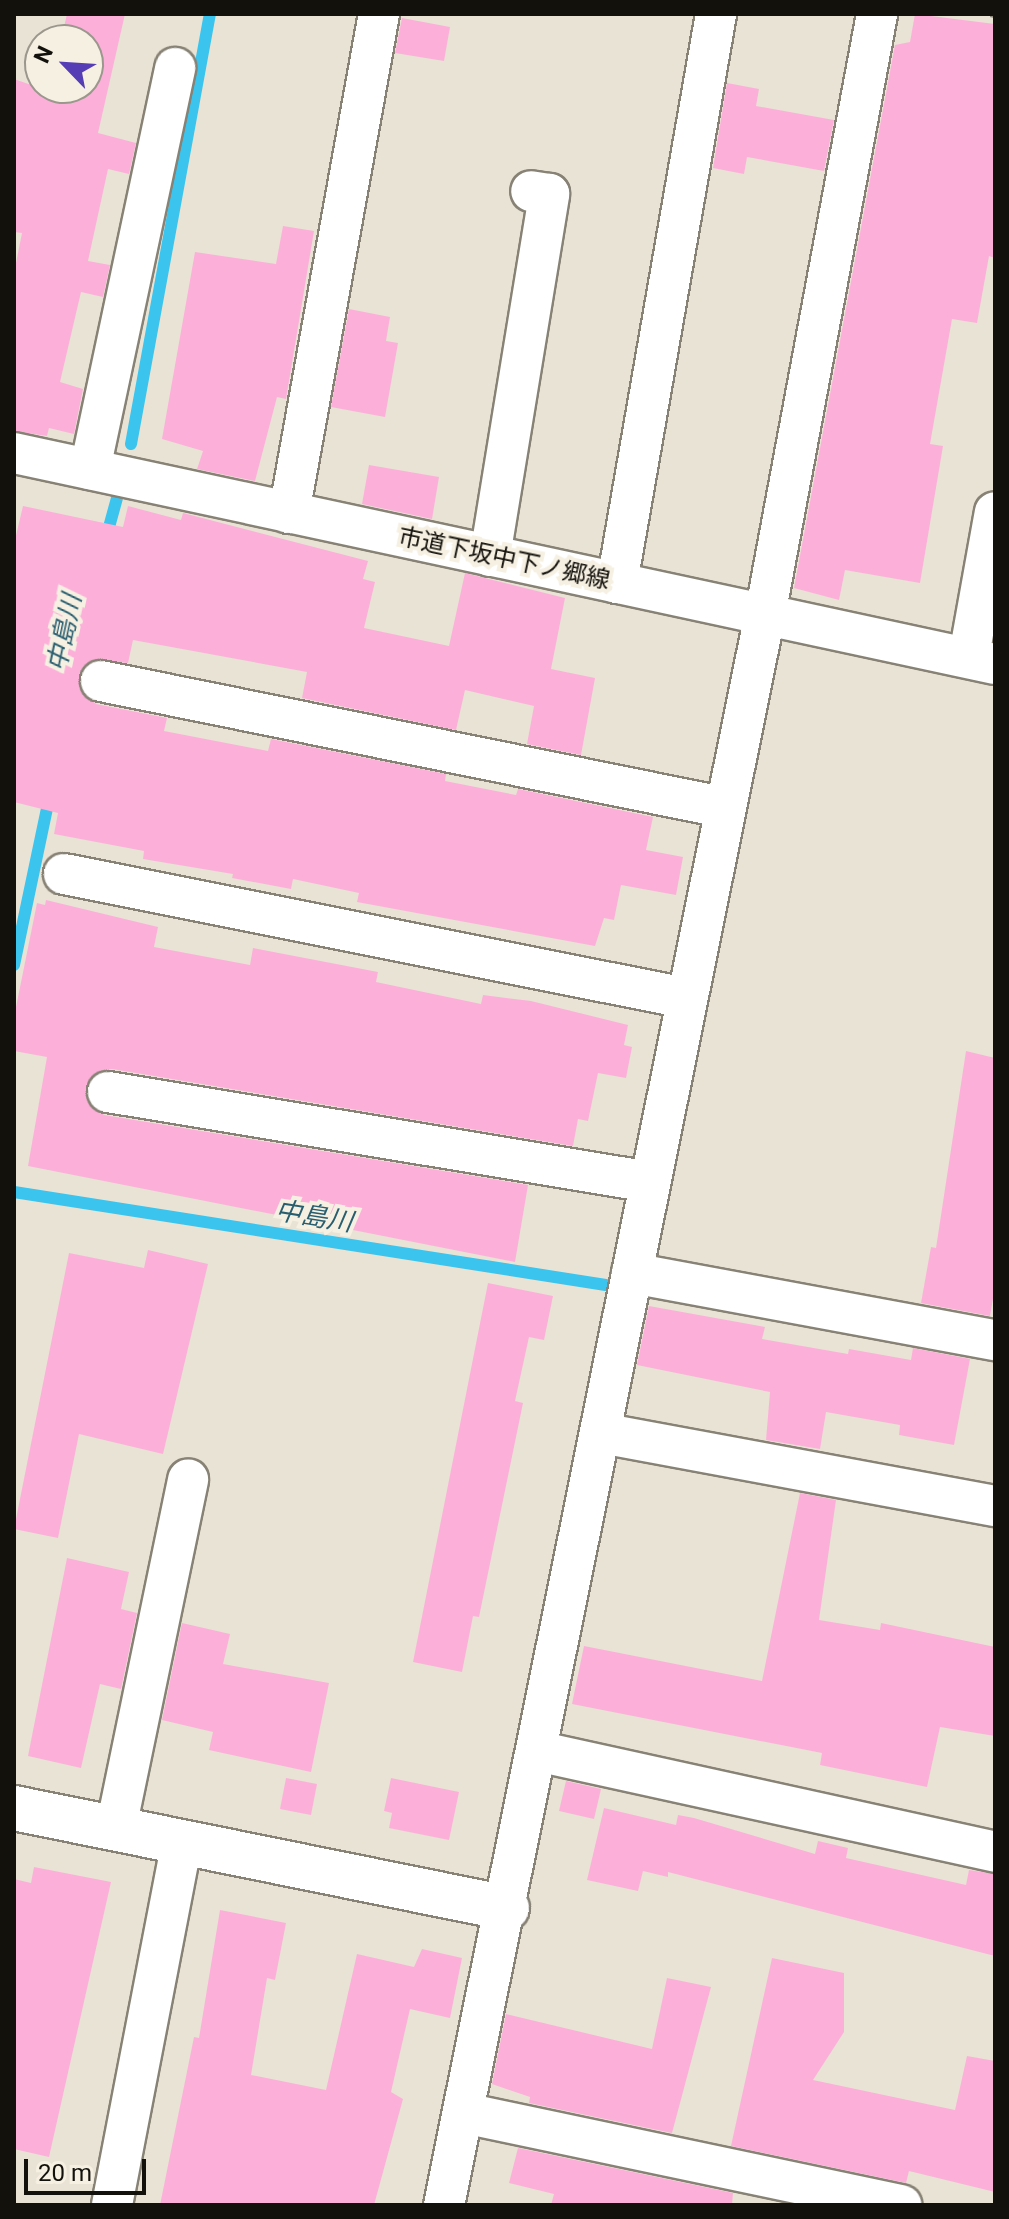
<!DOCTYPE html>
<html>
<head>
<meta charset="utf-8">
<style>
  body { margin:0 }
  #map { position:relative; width:1009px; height:2219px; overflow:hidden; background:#e9e3d5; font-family:Roboto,"Noto Sans JP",sans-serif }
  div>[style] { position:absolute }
  .stream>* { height:12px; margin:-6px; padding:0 6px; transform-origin:6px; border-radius:6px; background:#3bc4ed }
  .building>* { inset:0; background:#fcb0d9 }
  .path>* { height:5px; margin-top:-2.5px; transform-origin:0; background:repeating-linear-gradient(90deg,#8c887e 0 4px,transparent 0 10px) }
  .roads { filter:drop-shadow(2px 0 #878275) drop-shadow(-2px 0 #878275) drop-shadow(0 2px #878275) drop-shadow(0 -2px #878275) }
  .street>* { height:40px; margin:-20px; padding:0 20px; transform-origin:20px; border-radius:20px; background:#fff }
  .secondary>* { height:44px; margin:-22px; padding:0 22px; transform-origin:22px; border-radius:22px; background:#fff }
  span { translate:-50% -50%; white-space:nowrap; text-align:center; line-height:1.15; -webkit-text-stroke:8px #f6f0e2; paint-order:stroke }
  .street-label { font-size:24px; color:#13110c }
  .water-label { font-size:26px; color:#295e6f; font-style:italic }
  .frame { position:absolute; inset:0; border:16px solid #13110c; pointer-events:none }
  .north { position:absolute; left:24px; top:24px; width:80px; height:80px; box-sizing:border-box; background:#f6f0e2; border:2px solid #9b978c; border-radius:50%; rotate:295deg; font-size:22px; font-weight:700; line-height:32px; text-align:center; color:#13110c }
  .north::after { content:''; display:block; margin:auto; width:28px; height:36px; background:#553db5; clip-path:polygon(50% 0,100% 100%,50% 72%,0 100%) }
  .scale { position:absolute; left:24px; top:2159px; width:122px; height:36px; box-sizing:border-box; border:4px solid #13110c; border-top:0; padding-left:10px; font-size:24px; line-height:28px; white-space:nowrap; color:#13110c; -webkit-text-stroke:6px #f6f0e2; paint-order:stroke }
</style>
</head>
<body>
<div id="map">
  <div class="stream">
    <div style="left:131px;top:444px;width:437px;rotate:-79.6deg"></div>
    <div style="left:106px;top:538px;width:41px;rotate:-74.6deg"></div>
    <div style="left:14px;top:965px;width:175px;rotate:-78.1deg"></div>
    <div style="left:14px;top:1192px;width:599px;rotate:8.93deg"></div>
  </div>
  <div class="building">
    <div style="clip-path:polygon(67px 14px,125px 14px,98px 133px,136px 143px,129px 174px,108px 169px,88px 261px,110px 265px,103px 297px,81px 292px,60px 382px,83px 389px,74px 434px,49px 428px,47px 436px,14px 431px,14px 273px,22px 233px,14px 232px,14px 79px,40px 88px,88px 88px,88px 40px,61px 40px)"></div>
    <div style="clip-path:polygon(915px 14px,995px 24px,995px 258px,989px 256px,977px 323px,952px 319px,930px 444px,943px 446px,920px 583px,845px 570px,839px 600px,794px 588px,895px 45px,910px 42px)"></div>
    <div style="clip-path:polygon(402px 18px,450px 27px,444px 61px,395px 53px)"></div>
    <div style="clip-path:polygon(727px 83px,759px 89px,756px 106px,834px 120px,824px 171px,747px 157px,744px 174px,713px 168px)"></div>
    <div style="clip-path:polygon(283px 226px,314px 231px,286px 399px,277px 397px,255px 481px,197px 469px,203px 451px,162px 439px,195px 252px,276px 264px)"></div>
    <div style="clip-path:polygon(349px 309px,390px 317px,386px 341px,398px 343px,385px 417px,331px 407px)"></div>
    <div style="clip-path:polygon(369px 465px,439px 477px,432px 519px,362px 504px)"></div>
    <div style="clip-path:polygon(23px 506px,123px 527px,128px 506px,181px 520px,183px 513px,368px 561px,363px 579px,375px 582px,364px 628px,449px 646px,465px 573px,565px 598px,551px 669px,595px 678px,581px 755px,527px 744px,534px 706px,465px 690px,456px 730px,302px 698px,307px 672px,133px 640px,128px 663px,93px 660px,83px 666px,79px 688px,96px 704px,167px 718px,164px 731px,268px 751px,271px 739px,446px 774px,445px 781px,516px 795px,518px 789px,653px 817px,646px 850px,683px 857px,676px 895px,621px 885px,614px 920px,604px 918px,595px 946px,357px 902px,359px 893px,293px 879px,291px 889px,232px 878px,233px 874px,143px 859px,144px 851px,54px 834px,58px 813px,14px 802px,14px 544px)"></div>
    <div style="clip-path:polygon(46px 900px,158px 927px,154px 947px,250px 965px,253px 948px,378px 972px,376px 982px,481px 1004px,483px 995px,531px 1001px,628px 1025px,624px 1045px,632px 1047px,626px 1078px,598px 1073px,588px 1121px,578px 1119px,573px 1146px,112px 1069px,99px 1071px,86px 1087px,87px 1101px,104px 1115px,528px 1185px,515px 1262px,28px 1166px,47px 1057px,14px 1051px,14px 1017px,37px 903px,45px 905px)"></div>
    <div style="clip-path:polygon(966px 1051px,995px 1058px,995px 1287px,990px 1316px,921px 1303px,931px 1247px,936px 1248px)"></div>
    <div style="clip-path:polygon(148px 1250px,208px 1264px,163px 1454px,79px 1434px,58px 1538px,14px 1529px,69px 1253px,144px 1268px)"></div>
    <div style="clip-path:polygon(488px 1283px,553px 1296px,544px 1340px,529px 1337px,515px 1401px,523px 1403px,479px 1617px,473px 1616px,462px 1672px,413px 1662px)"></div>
    <div style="clip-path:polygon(649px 1306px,765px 1327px,762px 1339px,848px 1354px,849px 1349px,911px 1360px,913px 1348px,970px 1359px,954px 1445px,899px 1435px,900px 1425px,826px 1412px,820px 1449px,766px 1440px,770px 1392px,637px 1365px)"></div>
    <div style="clip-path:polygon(800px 1493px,836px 1500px,819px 1620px,880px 1630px,881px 1623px,995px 1647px,995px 1736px,940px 1727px,927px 1787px,820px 1765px,822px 1753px,572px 1704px,584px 1646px,762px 1681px)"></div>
    <div style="clip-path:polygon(67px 1558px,129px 1572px,121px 1609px,137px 1613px,121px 1689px,100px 1684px,81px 1768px,28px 1756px)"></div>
    <div style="clip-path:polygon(182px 1623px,230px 1634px,223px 1664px,329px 1683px,311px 1772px,209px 1750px,213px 1732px,162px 1720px)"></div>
    <div style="clip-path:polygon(286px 1778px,317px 1784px,311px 1815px,280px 1809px)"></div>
    <div style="clip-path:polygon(391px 1778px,459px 1792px,449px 1840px,389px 1828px,392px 1813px,384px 1811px)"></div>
    <div style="clip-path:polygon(566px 1781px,601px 1789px,594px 1819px,559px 1811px)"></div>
    <div style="clip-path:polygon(604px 1808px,676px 1825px,678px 1815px,694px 1818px,815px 1854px,818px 1841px,848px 1848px,846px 1858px,966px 1885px,969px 1870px,995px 1874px,995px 1956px,668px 1872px,668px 1877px,643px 1871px,638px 1891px,587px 1880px)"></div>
    <div style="clip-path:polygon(34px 1867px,111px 1882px,49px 2157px,14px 2149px,14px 1879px,31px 1883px)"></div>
    <div style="clip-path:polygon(220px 1910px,286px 1923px,275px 1980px,267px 1978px,251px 2075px,326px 2090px,357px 1954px,414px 1967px,422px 1949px,462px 1958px,450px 2018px,410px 2009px,391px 2092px,403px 2099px,374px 2205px,160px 2205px,194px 2037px,199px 2038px)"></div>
    <div style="clip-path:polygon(772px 1958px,844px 1973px,844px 2032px,813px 2080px,955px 2110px,967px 2056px,995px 2061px,995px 2192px,909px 2171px,906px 2183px,731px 2146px)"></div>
    <div style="clip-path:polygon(667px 1978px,711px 1987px,672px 2133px,529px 2103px,530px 2097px,492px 2084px,506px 2014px,652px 2049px)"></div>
    <div style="clip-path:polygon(518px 2148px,733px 2193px,732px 2205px,551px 2205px,554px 2194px,509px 2183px)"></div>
  </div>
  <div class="path">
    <div style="left:990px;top:14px;width:5px;rotate:11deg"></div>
  </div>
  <div class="roads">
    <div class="street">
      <div style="left:14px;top:453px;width:1003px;rotate:12.14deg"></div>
      <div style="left:90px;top:469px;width:410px;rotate:-78deg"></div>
      <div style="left:289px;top:513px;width:507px;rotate:-79.78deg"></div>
      <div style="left:490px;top:556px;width:367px;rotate:-80.7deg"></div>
      <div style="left:549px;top:194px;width:18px;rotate:-171deg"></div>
      <div style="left:617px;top:583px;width:578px;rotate:-80.13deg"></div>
      <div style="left:969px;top:656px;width:146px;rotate:-79.8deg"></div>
      <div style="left:101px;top:681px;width:634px;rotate:11.47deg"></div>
      <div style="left:64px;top:874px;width:633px;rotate:11.29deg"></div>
      <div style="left:108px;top:1092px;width:549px;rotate:9.43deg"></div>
      <div style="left:632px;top:1273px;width:369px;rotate:10.5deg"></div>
      <div style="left:601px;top:1433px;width:401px;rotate:10.5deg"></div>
      <div style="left:537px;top:1751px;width:469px;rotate:12.4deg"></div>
      <div style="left:116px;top:1828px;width:356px;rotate:-78.3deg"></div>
      <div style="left:464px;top:2113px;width:447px;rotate:11.9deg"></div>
      <div style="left:112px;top:2205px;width:371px;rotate:-79.1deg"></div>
      <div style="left:444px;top:2205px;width:1622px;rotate:-78.59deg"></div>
      <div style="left:765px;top:615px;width:611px;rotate:-79.44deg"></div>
    </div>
    <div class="secondary">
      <div style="left:14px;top:1808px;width:503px;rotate:11.47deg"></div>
    </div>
  </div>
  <div class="street-label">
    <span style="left:504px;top:559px;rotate:12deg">市道下坂中下ノ郷線</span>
  </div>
  <div class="water-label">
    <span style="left:65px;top:633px;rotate:-78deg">中島川</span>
    <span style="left:314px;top:1217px;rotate:9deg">中島川</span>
  </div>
  <div class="frame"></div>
  <div class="north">N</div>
  <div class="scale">20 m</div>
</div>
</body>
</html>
